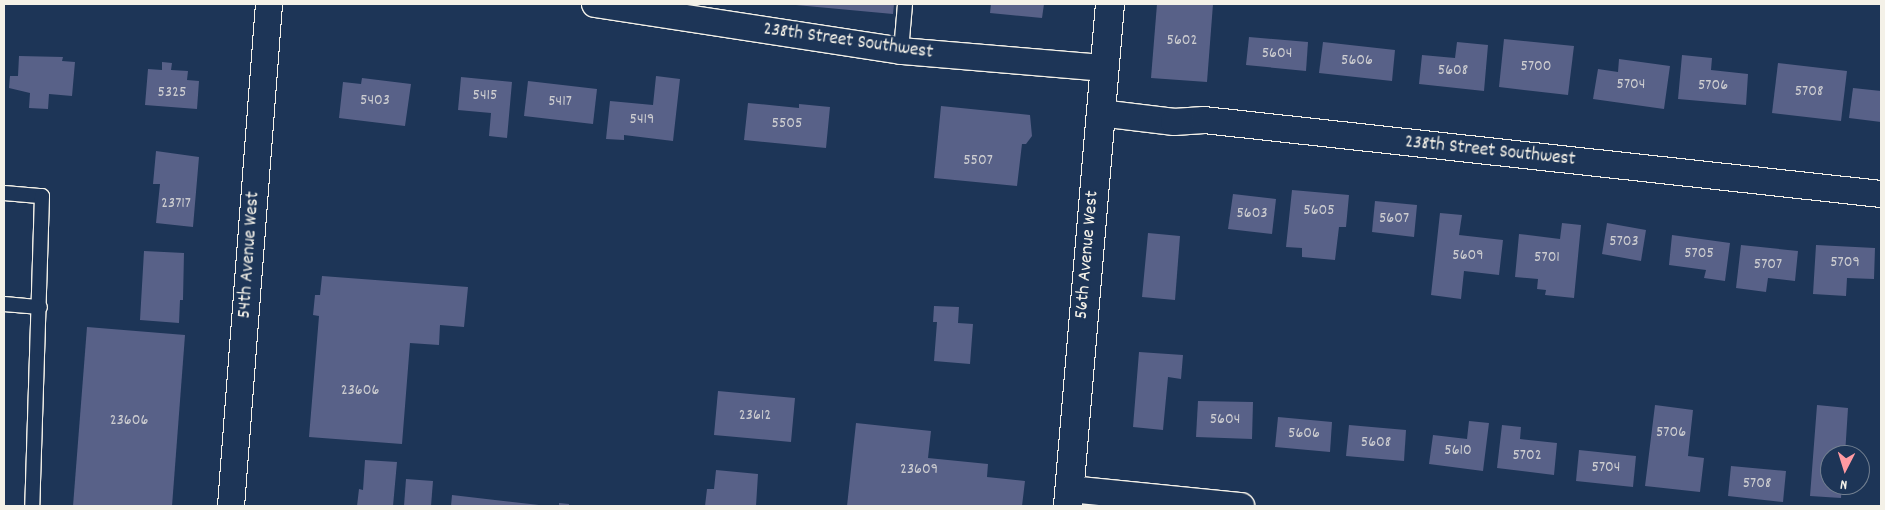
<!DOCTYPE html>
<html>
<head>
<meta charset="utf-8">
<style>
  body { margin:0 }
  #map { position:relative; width:1885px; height:510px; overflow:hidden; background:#1d3557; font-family:Dekko,sans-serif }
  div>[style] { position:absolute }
  .building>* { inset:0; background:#586188 }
  .roads { filter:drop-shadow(1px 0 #f4f1e8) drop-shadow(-1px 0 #f4f1e8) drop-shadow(0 1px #f4f1e8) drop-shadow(0 -1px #f4f1e8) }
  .lane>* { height:14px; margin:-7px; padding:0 7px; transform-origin:7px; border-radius:7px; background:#1d3557 }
  .street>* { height:26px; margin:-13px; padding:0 13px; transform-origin:13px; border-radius:13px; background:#1d3557 }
  .secondary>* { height:28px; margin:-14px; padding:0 14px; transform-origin:14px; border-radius:14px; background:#1d3557 }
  span { translate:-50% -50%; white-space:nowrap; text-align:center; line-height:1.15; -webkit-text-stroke:4.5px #1d3557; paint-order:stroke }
  .number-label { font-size:16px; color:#cdcdd0 }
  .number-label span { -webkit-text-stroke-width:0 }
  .street-label { font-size:19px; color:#f4f1e8 }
  .frame { position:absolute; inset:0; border:5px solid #f4f1e8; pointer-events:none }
  .north { position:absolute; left:1820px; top:445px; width:50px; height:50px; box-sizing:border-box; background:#1d3557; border:1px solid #738091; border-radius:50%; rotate:185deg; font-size:14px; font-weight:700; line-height:20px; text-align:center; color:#f4f1e8 }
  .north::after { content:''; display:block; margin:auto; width:18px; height:22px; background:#ff9aa2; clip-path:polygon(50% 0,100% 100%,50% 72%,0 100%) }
</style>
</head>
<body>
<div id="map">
  <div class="building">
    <div style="clip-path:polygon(785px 4px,894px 4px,893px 14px)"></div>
    <div style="clip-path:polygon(991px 4px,1044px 4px,1042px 18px,990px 13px)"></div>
    <div style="clip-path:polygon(1157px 4px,1213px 4px,1207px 82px,1151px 78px)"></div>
    <div style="clip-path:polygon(1249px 37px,1308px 42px,1306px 71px,1246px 65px)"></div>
    <div style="clip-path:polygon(1504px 39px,1574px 46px,1568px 95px,1499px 87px)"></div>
    <div style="clip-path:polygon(1323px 42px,1395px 50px,1392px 81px,1319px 73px)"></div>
    <div style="clip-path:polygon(1457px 42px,1488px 45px,1484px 91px,1419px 84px,1422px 55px,1455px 58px)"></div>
    <div style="clip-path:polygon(1682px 55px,1712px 58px,1711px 70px,1748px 74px,1746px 105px,1678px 99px)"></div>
    <div style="clip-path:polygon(19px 56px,63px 57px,62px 61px,75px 62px,72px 96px,49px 94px,48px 109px,29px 108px,30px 93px,9px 88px,10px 76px,18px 76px)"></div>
    <div style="clip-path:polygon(1619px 59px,1670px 66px,1664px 109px,1593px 99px,1598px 69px,1618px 72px)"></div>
    <div style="clip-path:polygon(162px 62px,172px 63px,171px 70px,188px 71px,187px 80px,199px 81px,197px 109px,145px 105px,148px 69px,162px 70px)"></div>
    <div style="clip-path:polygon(1778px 63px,1847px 71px,1841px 121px,1772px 113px)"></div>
    <div style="clip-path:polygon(656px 76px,680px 79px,673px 141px,624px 135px,624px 140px,606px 139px,610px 101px,653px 105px)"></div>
    <div style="clip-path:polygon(461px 77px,512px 82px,507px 138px,489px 136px,491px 113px,458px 110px)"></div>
    <div style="clip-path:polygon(362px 78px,411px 84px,405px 126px,339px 118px,343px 82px,361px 84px)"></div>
    <div style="clip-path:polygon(528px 81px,597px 89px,593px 124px,524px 116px)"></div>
    <div style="clip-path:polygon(1853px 88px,1881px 91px,1881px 122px,1849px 118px)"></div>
    <div style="clip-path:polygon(748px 103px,799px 108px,799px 104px,830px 107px,826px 148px,744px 140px)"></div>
    <div style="clip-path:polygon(941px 106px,1030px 115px,1032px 136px,1026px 144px,1022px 144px,1017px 186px,934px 178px)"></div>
    <div style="clip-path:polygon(156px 151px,199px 157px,193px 227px,156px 223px,160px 184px,153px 184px)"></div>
    <div style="clip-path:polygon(1292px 190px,1349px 195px,1346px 227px,1339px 227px,1335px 260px,1302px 257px,1302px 248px,1286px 247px)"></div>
    <div style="clip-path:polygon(1233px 194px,1276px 199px,1272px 234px,1228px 229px)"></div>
    <div style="clip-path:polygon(1375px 201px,1417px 205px,1414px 237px,1372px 232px)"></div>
    <div style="clip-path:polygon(1440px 213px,1462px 215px,1459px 235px,1503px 240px,1499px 275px,1464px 271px,1461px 299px,1431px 295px)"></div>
    <div style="clip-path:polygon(1562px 223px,1581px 225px,1574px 298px,1545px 295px,1546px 290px,1537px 289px,1538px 279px,1515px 277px,1519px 234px,1560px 239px)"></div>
    <div style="clip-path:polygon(1607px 223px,1646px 230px,1641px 261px,1602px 254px)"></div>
    <div style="clip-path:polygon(1148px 233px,1180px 236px,1175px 300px,1142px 297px)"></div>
    <div style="clip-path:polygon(1672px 235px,1730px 243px,1725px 281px,1704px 278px,1706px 270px,1669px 265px)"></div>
    <div style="clip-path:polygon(1741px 245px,1798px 251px,1795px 281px,1768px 278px,1766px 292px,1736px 288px)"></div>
    <div style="clip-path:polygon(1816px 245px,1875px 248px,1874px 279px,1847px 278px,1846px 296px,1813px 294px)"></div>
    <div style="clip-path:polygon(144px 251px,184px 253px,183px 300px,180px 300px,179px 323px,140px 320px)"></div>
    <div style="clip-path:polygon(322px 276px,468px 287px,464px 327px,440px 325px,439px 345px,410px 343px,402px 444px,309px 437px,319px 316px,313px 315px,315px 295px,320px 295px)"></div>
    <div style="clip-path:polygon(934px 306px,959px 307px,958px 323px,973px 324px,970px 364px,934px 361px,937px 322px,933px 322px)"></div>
    <div style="clip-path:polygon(87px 327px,185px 335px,172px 506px,73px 506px)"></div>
    <div style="clip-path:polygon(1139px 352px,1183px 355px,1181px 379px,1168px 377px,1163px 430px,1133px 427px)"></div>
    <div style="clip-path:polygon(718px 391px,795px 398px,791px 442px,714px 435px)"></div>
    <div style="clip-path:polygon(1198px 401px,1253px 402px,1252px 439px,1196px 437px)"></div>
    <div style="clip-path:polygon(1655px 405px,1693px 410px,1688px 456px,1704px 458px,1700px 492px,1645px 486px)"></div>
    <div style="clip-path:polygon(1817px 405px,1848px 408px,1845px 455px,1830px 455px,1830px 485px,1842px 485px,1841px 498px,1810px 496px)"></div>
    <div style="clip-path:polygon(1278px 417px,1332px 422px,1330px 452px,1275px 447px)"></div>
    <div style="clip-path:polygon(1469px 421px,1489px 423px,1483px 471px,1429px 464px,1433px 435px,1467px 439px)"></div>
    <div style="clip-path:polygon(856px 423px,931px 431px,928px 458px,988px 464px,987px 477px,1025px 481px,1022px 506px,847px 506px)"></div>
    <div style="clip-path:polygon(1349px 425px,1406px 430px,1404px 461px,1346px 456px)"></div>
    <div style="clip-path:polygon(1502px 425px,1521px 427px,1520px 439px,1557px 443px,1554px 475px,1497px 468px)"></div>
    <div style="clip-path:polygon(1579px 450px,1636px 456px,1633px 487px,1576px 481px)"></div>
    <div style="clip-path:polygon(365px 460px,397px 462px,393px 506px,357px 506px,359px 489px,363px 490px)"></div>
    <div style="clip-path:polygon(1731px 466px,1786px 471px,1783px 502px,1728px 496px)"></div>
    <div style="clip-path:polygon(716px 470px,758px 474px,756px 506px,705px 506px,707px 489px,714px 489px)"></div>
    <div style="clip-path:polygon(406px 479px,433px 481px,431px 506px,404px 506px)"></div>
    <div style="clip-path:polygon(452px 495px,539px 505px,539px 506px,451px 506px)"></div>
    <div style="clip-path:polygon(559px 503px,569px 504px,569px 506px,559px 506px)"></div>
  </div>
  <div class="roads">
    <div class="lane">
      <div style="left:901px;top:51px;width:47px;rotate:-85.1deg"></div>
      <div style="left:4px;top:193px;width:38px;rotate:5deg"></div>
      <div style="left:42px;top:196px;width:310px;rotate:91.8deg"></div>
      <div style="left:4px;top:304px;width:36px;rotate:5deg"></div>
    </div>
    <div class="street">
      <div style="left:595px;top:4px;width:310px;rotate:8.7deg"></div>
      <div style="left:901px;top:51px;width:204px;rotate:4.8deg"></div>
      <div style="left:1100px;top:113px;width:75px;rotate:6.9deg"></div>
      <div style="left:1174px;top:122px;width:30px;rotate:-4deg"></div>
      <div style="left:1204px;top:120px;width:681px;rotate:6.24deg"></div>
      <div style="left:1070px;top:489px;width:172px;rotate:5.7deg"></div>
      <div style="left:231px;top:506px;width:503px;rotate:-85.67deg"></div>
    </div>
    <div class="secondary">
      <div style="left:1068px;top:506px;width:504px;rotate:-85.22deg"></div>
    </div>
  </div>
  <div class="number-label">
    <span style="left:1182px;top:41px">5602</span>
    <span style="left:1277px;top:54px">5604</span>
    <span style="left:1357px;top:61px">5606</span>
    <span style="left:1536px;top:67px">5700</span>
    <span style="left:1453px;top:71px">5608</span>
    <span style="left:1631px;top:85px">5704</span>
    <span style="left:1713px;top:86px">5706</span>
    <span style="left:1809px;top:92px">5708</span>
    <span style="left:172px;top:93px">5325</span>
    <span style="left:485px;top:96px">5415</span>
    <span style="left:375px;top:101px">5403</span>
    <span style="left:560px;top:102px">5417</span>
    <span style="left:642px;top:120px">5419</span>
    <span style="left:787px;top:124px">5505</span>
    <span style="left:978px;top:161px">5507</span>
    <span style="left:176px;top:204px">23717</span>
    <span style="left:1319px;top:211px">5605</span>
    <span style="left:1252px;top:214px">5603</span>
    <span style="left:1394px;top:219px">5607</span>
    <span style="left:1624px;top:242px">5703</span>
    <span style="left:1699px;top:254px">5705</span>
    <span style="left:1468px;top:256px">5609</span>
    <span style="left:1547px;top:258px">5701</span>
    <span style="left:1845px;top:263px">5709</span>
    <span style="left:1768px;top:265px">5707</span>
    <span style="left:360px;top:391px">23606</span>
    <span style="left:755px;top:416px">23612</span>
    <span style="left:1225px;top:420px">5604</span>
    <span style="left:129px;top:421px">23606</span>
    <span style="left:1671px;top:433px">5706</span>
    <span style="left:1304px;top:434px">5606</span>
    <span style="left:1376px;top:443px">5608</span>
    <span style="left:1458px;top:451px">5610</span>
    <span style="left:1527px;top:456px">5702</span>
    <span style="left:1606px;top:468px">5704</span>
    <span style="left:919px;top:470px">23609</span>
    <span style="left:1757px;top:484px">5708</span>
  </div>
  <div class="street-label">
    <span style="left:848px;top:42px;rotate:8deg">238th Street Southwest</span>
    <span style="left:1490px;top:152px;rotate:6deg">238th Street Southwest</span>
    <span style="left:250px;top:255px;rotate:-86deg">54th Avenue West</span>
    <span style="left:1088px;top:255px;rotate:-85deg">56th Avenue West</span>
  </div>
  <div class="frame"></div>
  <div class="north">N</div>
</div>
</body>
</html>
